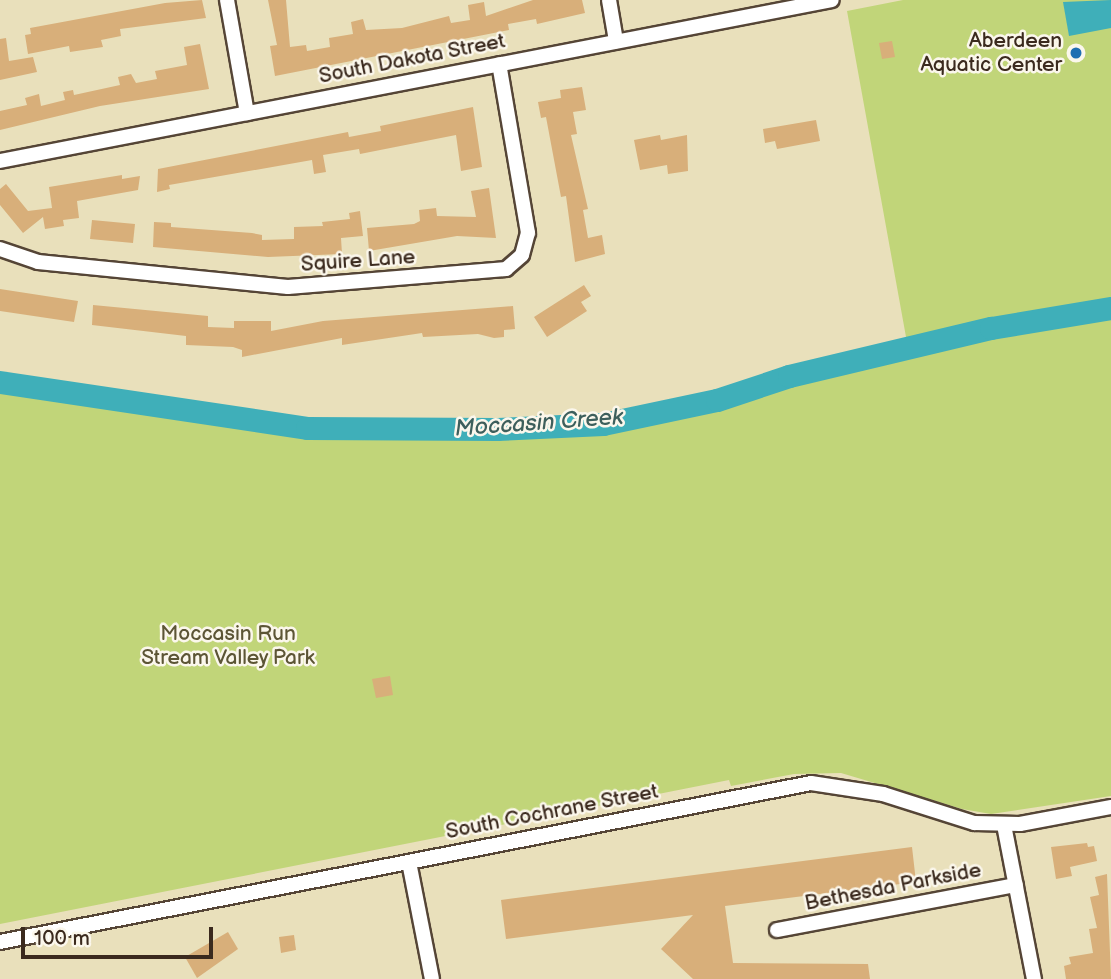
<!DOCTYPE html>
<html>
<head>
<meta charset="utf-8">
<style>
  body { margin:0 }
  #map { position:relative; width:1111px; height:979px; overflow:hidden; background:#e9e0bb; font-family:"Balsamiq Sans",sans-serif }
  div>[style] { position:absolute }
  .green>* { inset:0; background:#c1d579 }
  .water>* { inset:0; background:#3fafb9 }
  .river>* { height:23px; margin:-11.5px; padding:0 11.5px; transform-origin:11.5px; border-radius:11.5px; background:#3fafb9 }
  .building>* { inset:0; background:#d8af7a }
  .roads { filter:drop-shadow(2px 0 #554536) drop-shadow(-2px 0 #554536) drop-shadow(0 2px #554536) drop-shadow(0 -2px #554536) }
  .minor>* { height:14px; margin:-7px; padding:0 7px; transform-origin:7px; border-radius:7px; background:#fff }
  .dots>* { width:19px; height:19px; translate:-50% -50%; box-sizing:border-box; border:4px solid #fbf7ec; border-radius:50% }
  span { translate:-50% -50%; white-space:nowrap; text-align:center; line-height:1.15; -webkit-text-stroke:5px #fbf7ec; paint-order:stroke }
  .poi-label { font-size:21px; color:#3b2a1e }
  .right { translate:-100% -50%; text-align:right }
  .street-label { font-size:21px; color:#3b2a1e }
  .park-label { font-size:21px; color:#5c5535 }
  .water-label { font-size:23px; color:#3d5f5c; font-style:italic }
  .scale { position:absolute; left:21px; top:927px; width:192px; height:32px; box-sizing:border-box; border:4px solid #3b2a1e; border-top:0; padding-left:9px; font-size:21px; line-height:24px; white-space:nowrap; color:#3b2a1e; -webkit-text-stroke:5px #fbf7ec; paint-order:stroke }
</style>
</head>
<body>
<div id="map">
  <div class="green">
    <div style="clip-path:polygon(903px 0,1111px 0,1111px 796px,991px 814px,962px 809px,841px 773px,794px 774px,731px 786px,729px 780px,0 924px,0 382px,307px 428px,497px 429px,602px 424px,661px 413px,908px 348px,847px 11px)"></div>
  </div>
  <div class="water">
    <div style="clip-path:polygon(1111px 0,1111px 28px,1069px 36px,1063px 2px)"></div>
  </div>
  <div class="river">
    <div style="left:0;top:382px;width:310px;rotate:8.5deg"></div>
    <div style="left:307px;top:428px;width:190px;rotate:0.3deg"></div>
    <div style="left:497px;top:429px;width:106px;rotate:-2.7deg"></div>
    <div style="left:603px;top:424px;width:116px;rotate:-11.9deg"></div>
    <div style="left:717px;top:400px;width:76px;rotate:-18.4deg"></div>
    <div style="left:789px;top:376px;width:208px;rotate:-13.4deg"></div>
    <div style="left:991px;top:328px;width:122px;rotate:-9.5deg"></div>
  </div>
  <div class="building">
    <div style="clip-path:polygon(202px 0,206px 18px,120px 29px,121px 36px,101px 40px,103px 47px,70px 52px,69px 46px,28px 54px,25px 35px,31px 34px,30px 28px,165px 3px)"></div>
    <div style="clip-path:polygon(268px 0,286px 0,290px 47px,306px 45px,307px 51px,330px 47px,329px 38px,353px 34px,351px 22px,363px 19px,366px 30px,402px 28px,449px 16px,451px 23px,470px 20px,468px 5px,484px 2px,486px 16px,533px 0,582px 0,585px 13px,537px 24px,536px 19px,508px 24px,509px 30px,275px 76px,270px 46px,277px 45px)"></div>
    <div style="clip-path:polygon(6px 38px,9px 61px,33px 57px,37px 72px,0 80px,0 39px)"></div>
    <div style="clip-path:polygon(892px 41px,895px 57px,882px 59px,879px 43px)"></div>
    <div style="clip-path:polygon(200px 44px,209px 89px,100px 106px,0 130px,0 111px,27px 105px,25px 98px,39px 94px,41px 106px,65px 100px,63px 92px,73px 90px,74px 95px,120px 85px,118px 77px,131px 74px,136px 83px,157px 79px,155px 71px,187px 65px,184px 47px)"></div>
    <div style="clip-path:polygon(582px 87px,586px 110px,573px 112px,577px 134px,571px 135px,588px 209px,583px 210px,588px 238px,602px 235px,605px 254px,575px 262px,566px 196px,561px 197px,546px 117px,541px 118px,538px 102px,561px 98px,560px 90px)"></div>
    <div style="clip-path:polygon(473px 107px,482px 167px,461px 171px,456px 135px,360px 154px,359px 149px,323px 155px,326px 172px,314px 174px,312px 160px,169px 185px,170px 189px,157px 192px,158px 169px,348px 132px,349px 137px,381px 131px,380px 126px)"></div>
    <div style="clip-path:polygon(816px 120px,820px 141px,777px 149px,775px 141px,765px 143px,763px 129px)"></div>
    <div style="clip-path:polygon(660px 135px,661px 140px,687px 135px,688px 171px,668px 174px,667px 165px,640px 170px,634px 140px)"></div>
    <div style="clip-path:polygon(122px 175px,122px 179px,140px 176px,138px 190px,77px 201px,79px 218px,63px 220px,64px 226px,45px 229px,43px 217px,23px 233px,0 205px,0 189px,6px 184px,28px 211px,52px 208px,49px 187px)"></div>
    <div style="clip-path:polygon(489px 188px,496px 238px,457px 236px,369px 251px,367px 228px,414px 224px,420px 221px,419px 210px,436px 208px,437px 216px,476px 217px,471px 191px)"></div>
    <div style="clip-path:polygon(360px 211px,363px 236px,341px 238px,342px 254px,268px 257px,153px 247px,154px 222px,171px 223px,171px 227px,252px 233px,262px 235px,262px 240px,294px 239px,294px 227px,323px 226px,322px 222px,350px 219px,349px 213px)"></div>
    <div style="clip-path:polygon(92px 220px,135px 224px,133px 243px,90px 239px)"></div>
    <div style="clip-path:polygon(584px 285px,591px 296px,581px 302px,587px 311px,547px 337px,534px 317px)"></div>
    <div style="clip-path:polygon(0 289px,78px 301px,74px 322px,0 311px)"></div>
    <div style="clip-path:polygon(93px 305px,208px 316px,208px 327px,234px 328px,234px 321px,271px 321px,271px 331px,323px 321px,513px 306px,515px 329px,504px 330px,504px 337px,494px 338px,478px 334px,423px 337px,422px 333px,342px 345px,342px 338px,242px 357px,242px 350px,233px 347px,186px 345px,186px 336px,92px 325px)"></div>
    <div style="clip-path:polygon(390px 676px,393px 695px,376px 698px,372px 679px)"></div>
    <div style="clip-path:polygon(1087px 843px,1088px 847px,1094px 846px,1097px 861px,1070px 867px,1072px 876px,1056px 879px,1051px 847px)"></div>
    <div style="clip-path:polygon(912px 847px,916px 882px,725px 906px,733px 963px,868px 964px,870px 979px,693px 979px,661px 949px,693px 915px,506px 939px,501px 900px)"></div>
    <div style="clip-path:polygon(1107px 874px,1111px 979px,1066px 979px,1064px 966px,1071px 964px,1069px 957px,1093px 953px,1089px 929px,1097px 928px,1090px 897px,1099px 895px,1095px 877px)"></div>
    <div style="clip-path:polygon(228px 932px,238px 949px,197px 978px,185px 957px)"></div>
    <div style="clip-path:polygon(294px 935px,296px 950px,281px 953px,279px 937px)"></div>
  </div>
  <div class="roads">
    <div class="minor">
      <div style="left:227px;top:0;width:115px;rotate:80deg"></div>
      <div style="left:609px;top:0;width:42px;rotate:80.3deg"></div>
      <div style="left:0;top:161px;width:847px;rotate:-10.95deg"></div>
      <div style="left:0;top:249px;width:40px;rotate:18.9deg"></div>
      <div style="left:38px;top:262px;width:251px;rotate:5.7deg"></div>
      <div style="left:288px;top:287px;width:219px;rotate:-4.7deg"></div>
      <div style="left:506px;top:269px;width:21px;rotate:-41deg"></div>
      <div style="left:522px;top:255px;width:23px;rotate:-75deg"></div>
      <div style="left:528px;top:233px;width:171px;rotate:-99.7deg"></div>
      <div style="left:1004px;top:825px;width:157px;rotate:79deg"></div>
      <div style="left:409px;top:862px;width:119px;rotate:78.9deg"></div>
      <div style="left:777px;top:930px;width:243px;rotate:-10.7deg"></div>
      <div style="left:0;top:942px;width:826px;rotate:-11.09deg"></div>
      <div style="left:811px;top:783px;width:73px;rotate:8.7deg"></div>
      <div style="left:883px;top:794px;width:96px;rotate:17.7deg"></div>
      <div style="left:974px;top:823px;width:46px;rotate:1.2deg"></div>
      <div style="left:1020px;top:824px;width:93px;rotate:-10.6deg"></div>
    </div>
  </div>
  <div class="dots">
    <div style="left:1076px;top:53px;background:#1f6fb2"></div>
  </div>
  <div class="poi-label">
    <span class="right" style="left:1062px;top:53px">Aberdeen<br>Aquatic Center</span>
  </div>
  <div class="street-label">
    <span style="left:412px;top:59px;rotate:-11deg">South Dakota Street</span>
    <span style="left:358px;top:261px;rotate:-4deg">Squire Lane</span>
    <span style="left:552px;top:812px;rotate:-11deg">South Cochrane Street</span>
    <span style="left:893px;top:887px;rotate:-11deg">Bethesda Parkside</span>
  </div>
  <div class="park-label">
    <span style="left:228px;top:646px">Moccasin Run<br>Stream Valley Park</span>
  </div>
  <div class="water-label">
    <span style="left:539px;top:423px;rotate:-4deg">Moccasin Creek</span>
  </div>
  <div class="scale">100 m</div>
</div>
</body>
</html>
